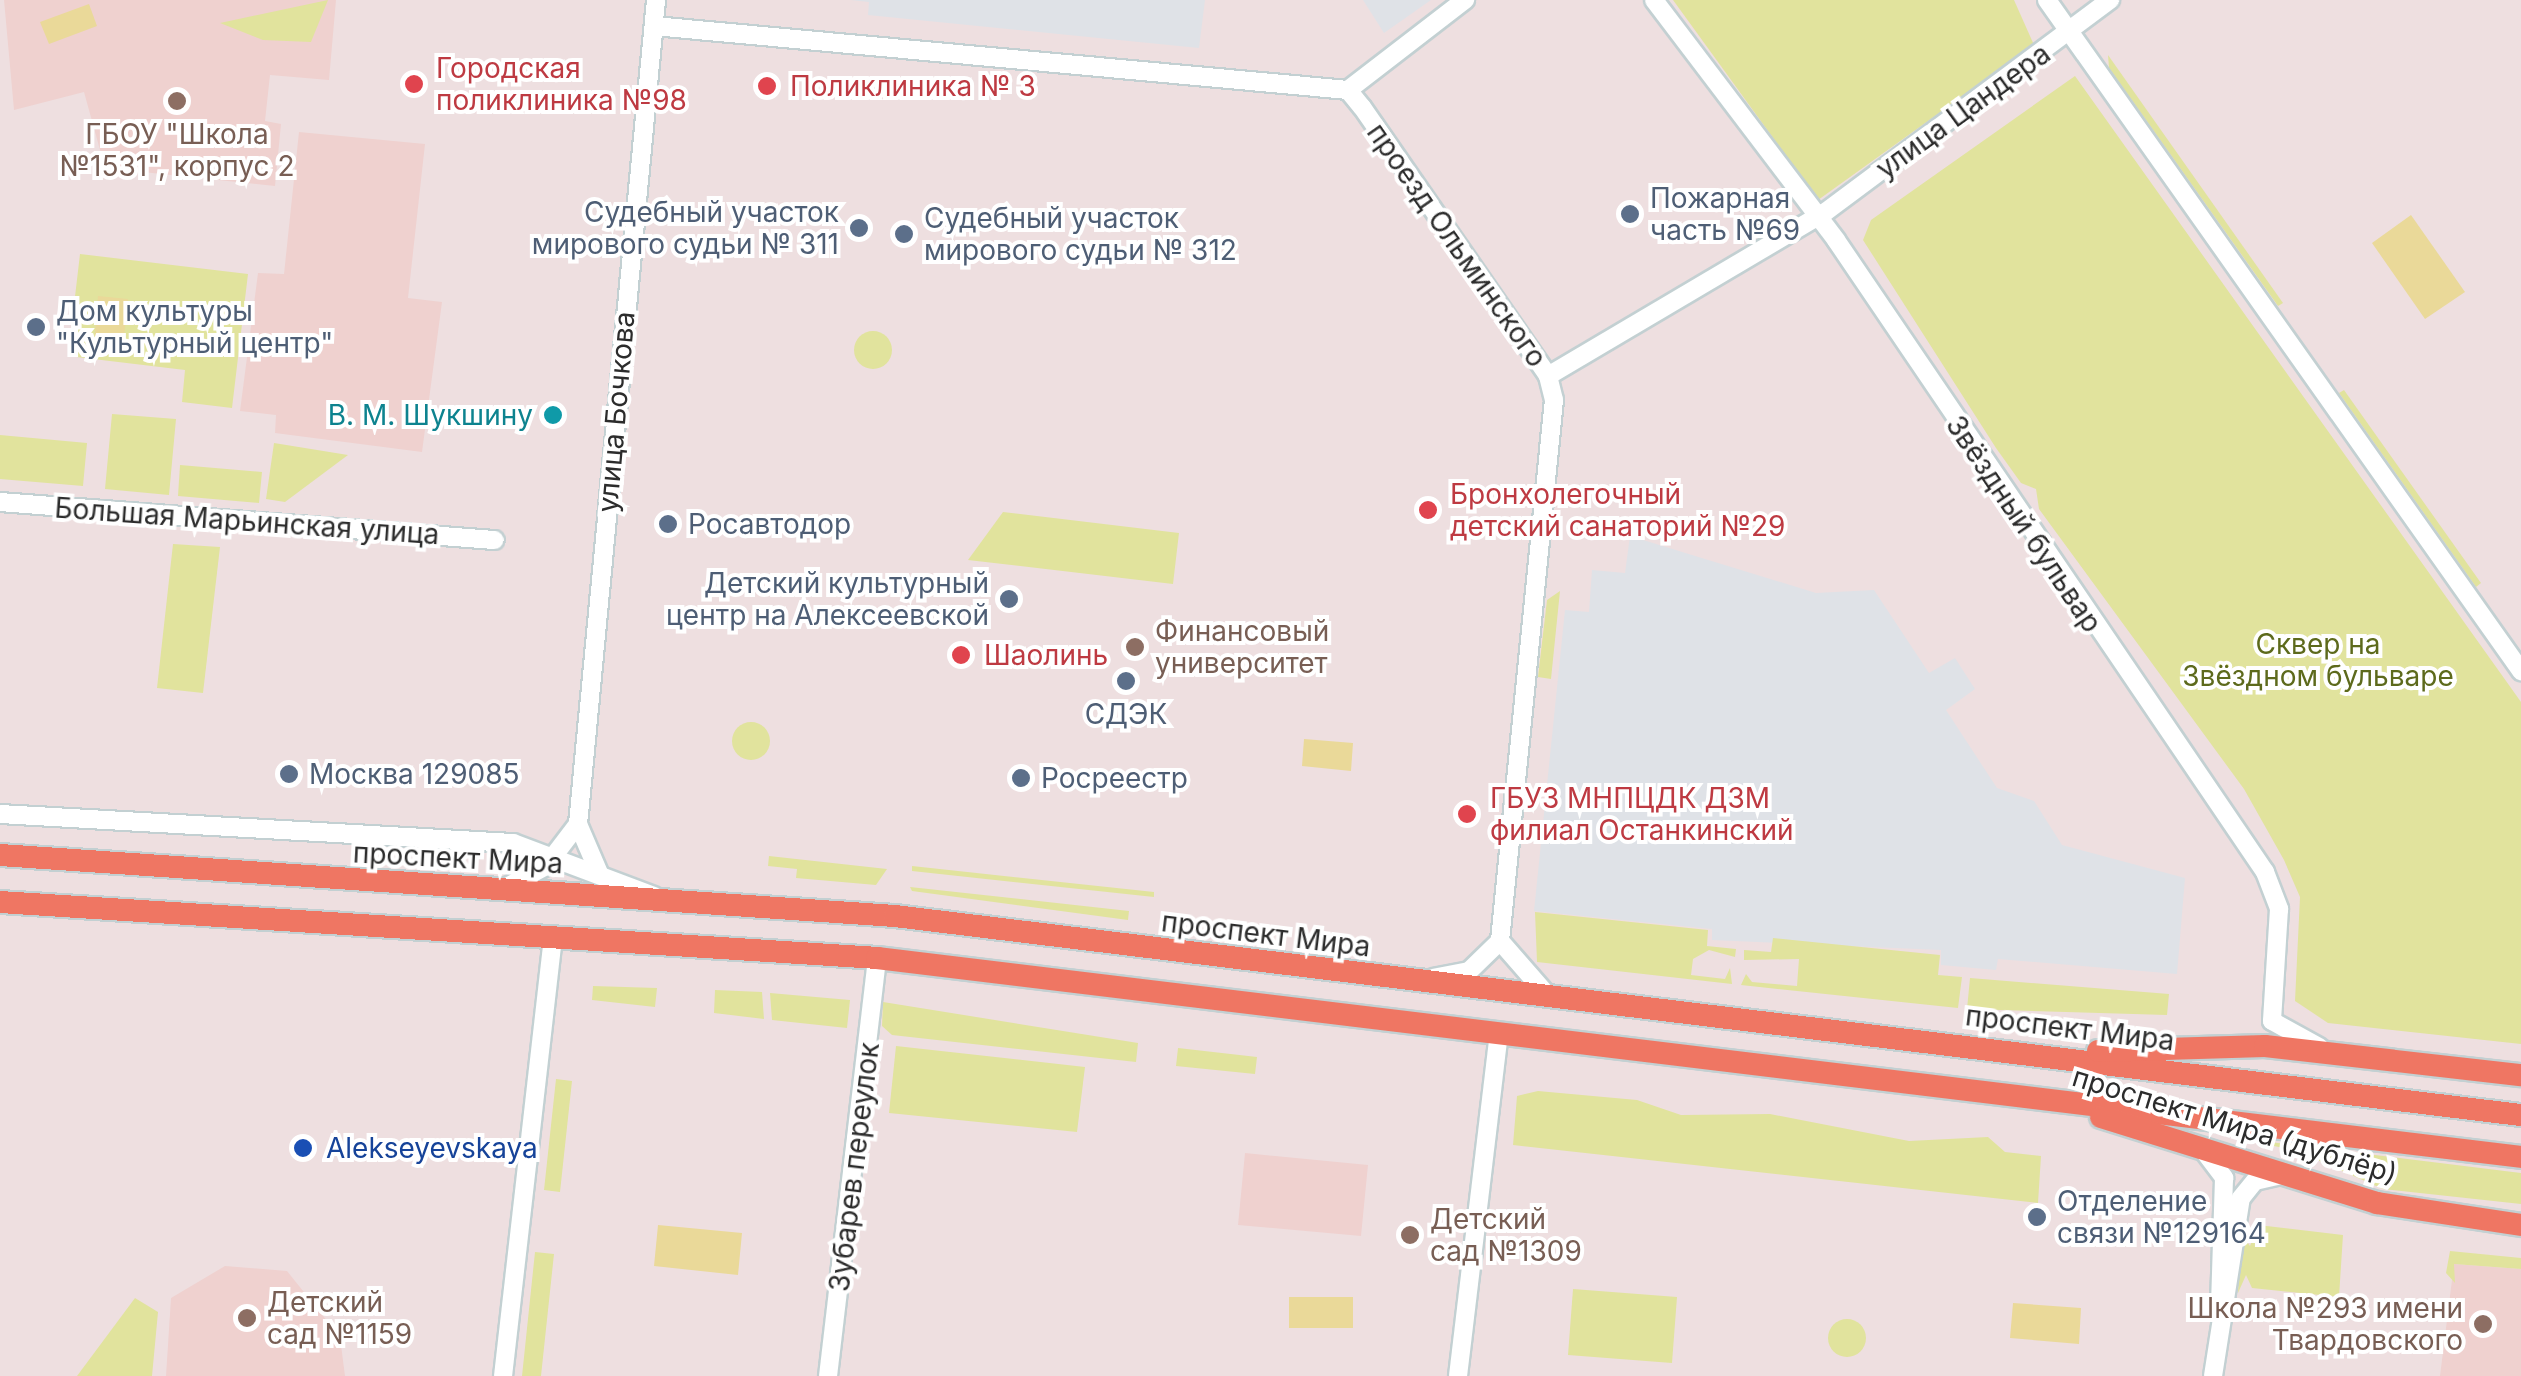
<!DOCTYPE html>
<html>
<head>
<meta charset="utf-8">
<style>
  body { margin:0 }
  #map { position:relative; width:2521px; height:1376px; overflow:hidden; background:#eedfe0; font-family:Inter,sans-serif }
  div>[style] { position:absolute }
  .industrial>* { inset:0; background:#dfe2e7 }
  .education>* { inset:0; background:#efd1cf }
  .green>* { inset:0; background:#e1e39d }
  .round { border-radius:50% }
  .pitch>* { inset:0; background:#ead999 }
  .roads { filter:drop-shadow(2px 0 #c3d0d2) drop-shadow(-2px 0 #c3d0d2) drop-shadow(0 2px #c3d0d2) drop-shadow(0 -2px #c3d0d2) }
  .minor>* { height:18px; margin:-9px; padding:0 9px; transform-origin:9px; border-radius:9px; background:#fff }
  .major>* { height:22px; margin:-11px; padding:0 11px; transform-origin:11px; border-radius:11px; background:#ef7663 }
  .dots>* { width:28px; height:28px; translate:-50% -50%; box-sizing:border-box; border:5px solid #fff; border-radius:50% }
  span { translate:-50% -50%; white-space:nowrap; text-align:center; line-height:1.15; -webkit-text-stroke:8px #fff; paint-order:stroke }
  .health-label { font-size:28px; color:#be3a42 }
  .left { translate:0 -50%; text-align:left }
  .street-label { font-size:28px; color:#2c2c2c }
  .education-label { font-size:28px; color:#785e54 }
  .right { translate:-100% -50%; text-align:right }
  .service-label { font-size:28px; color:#4e5e75 }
  .culture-label { font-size:28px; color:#0d838f }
  .park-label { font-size:28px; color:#5d6a1c }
  .transit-label { font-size:28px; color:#164399 }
</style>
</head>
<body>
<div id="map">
  <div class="industrial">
    <div style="clip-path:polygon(851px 0,1205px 0,1199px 48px,868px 15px,869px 2px)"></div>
    <div style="clip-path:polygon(1363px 0,1431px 0,1384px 33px)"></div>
    <div style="clip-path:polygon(1630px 536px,1816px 593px,1874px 590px,1929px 673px,1955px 658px,1975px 689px,1946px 710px,1997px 788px,2034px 801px,2062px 845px,2185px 878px,2177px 974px,1998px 959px,1996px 970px,1941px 965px,1941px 950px,1712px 940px,1712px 929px,1534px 911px,1565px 610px,1589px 612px,1592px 570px,1625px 573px)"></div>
  </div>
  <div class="education">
    <div style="clip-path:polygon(4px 0,336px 0,329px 80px,270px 75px,265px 121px,281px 124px,275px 186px,105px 168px,84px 92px,14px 110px)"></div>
    <div style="clip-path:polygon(299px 132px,425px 144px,408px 298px,442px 302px,422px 452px,275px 433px,276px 415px,240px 411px,258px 273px,284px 274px)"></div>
    <div style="clip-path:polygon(1245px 1153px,1368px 1165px,1361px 1236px,1238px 1225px)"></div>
    <div style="clip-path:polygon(2454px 1264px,2521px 1269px,2521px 1376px,2440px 1376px)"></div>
    <div style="clip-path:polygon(225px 1266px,287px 1271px,340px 1337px,345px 1376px,166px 1376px,171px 1298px)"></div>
  </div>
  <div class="green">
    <div style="clip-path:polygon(328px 0,311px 42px,263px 40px,220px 23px)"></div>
    <div style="clip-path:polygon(1673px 0,2014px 0,2034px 45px,1818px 200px)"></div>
    <div style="clip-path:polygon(2108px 55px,2283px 303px,2278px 306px,2109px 68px)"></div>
    <div style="clip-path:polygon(2075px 76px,2521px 702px,2521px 1044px,2328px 1023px,2295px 1001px,2300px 897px,2284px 860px,2244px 789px,2039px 509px,2036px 489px,2021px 483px,1996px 448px,1863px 240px,1871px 220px)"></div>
    <div style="clip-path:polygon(80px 254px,248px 274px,232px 408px,182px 402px,185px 370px,68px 356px)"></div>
    <div class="round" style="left:854px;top:331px;width:38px;height:38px"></div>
    <div style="clip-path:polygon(2344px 390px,2481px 583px,2476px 587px,2339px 393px)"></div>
    <div style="clip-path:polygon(112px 414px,176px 419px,169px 495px,105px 489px)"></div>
    <div style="clip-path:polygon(0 435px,87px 443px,83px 486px,0 479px)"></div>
    <div style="clip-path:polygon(274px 443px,348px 455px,285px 502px,266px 499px)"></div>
    <div style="clip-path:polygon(180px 465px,262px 472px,259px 503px,178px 496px)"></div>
    <div style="clip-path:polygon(1003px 512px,1179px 533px,1173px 584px,968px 560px)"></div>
    <div style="clip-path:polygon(173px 544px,220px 547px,203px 693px,157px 688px)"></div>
    <div style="clip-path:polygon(1560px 591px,1551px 679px,1538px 677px,1547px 600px)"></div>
    <div class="round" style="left:732px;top:722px;width:38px;height:38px"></div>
    <div style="clip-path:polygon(769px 856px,887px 869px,876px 885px,796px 878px,797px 869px,768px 866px)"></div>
    <div style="clip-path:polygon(912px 866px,1154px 892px,1154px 897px,912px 871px)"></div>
    <div style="clip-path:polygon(910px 887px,1129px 911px,1128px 920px,912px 891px)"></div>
    <div style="clip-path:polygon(1535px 912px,1708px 930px,1707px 946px,1736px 949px,1735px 957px,1709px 950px,1693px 959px,1691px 975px,1725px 979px,1730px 968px,1732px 984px,1537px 962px)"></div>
    <div style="clip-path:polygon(1773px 938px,1940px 955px,1938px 975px,1962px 977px,1958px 1008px,1741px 985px,1746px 974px,1752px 982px,1797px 986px,1799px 959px,1744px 960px,1744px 950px,1771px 952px)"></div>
    <div style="clip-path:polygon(1970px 978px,2169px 994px,2167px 1015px,1967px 1009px)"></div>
    <div style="clip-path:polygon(593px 986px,657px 988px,655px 1007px,592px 1000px)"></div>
    <div style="clip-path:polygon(715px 990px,762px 992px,764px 1019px,714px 1013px)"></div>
    <div style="clip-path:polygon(770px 993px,850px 1000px,847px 1028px,772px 1020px)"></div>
    <div style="clip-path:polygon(883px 1002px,1138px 1043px,1136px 1062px,892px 1035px,882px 1026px)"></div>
    <div style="clip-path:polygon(896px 1046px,1085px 1067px,1077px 1132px,889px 1113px)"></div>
    <div style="clip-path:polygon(1178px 1048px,1257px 1057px,1255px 1074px,1176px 1066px)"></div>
    <div style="clip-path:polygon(556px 1079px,572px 1081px,560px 1192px,544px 1190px)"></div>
    <div style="clip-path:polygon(1538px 1091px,1637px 1100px,1681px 1115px,1770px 1114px,1909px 1141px,1988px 1137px,2005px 1152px,2041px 1156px,2038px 1203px,1513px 1145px,1517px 1096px)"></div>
    <div style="clip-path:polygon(2237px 1138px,2521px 1173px,2521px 1204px,2383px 1189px,2297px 1151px)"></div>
    <div style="clip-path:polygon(2258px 1225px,2343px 1235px,2339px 1297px,2252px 1288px,2246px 1275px,2238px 1293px,2241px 1233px,2250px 1246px)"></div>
    <div style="clip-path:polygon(2450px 1251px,2521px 1258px,2521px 1269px,2454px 1264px,2455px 1283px,2446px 1273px)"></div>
    <div style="clip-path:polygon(535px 1252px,554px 1254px,541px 1376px,522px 1376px)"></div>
    <div style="clip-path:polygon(1573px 1289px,1677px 1297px,1672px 1363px,1568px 1355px)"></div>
    <div style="clip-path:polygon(135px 1298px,158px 1312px,152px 1376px,77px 1376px)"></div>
    <div class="round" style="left:1828px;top:1319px;width:38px;height:38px"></div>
  </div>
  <div class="pitch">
    <div style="clip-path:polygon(89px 4px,97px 26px,49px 44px,40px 22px)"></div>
    <div style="clip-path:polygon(2411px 215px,2465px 292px,2425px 319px,2372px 243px)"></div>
    <div style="clip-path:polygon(98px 296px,128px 299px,123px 348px,94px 345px)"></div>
    <div style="clip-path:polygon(1304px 739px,1353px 743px,1351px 771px,1302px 766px)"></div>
    <div style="clip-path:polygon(658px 1225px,742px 1233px,738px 1275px,654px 1266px)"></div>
    <div style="clip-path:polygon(1289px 1297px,1353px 1297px,1353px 1328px,1289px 1328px)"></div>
    <div style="clip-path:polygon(2013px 1303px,2081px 1308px,2079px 1344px,2010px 1338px)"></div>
  </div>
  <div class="roads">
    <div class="minor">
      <div style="left:1654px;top:0;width:301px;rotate:52.8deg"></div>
      <div style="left:1836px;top:240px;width:764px;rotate:55.83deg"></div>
      <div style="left:2265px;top:872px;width:40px;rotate:69deg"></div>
      <div style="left:2279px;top:909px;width:112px;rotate:93.6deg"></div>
      <div style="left:2272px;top:1021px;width:54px;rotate:29deg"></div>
      <div style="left:2047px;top:0;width:822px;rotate:54.76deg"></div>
      <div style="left:654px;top:26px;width:697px;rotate:5.27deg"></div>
      <div style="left:1348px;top:90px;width:22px;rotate:51deg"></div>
      <div style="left:1362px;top:107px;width:327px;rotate:55.3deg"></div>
      <div style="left:1548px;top:376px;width:25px;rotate:76deg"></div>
      <div style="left:1554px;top:400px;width:544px;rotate:95.7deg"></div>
      <div style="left:1500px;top:941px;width:43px;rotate:135.9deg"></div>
      <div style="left:1469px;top:971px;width:36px;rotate:169deg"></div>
      <div style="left:1348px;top:90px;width:148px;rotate:-37.6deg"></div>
      <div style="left:1548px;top:376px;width:321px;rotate:-30.6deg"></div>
      <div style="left:1824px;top:213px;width:357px;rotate:-36.7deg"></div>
      <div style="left:0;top:502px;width:496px;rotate:4.4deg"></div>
      <div style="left:0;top:814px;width:514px;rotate:3.24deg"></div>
      <div style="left:513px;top:843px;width:151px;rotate:20.6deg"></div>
      <div style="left:599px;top:873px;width:53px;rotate:-113.2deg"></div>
      <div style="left:578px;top:824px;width:828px;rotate:-84.59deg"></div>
      <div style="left:505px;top:888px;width:47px;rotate:-28.2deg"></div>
      <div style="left:546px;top:866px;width:53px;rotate:-52.7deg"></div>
      <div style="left:1500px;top:941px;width:73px;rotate:48.9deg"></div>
      <div style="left:2204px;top:1151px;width:34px;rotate:53deg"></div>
      <div style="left:2224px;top:1178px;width:124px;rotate:91.8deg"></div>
      <div style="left:503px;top:1376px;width:443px;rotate:-83.5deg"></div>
      <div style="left:828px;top:1376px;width:421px;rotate:-83.3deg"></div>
      <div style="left:1458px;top:1376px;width:338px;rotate:-83.2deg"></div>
      <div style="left:2213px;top:1376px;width:180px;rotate:-81.1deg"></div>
      <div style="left:2241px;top:1198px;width:22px;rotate:-51deg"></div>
      <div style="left:2255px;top:1181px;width:26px;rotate:-13deg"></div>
    </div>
    <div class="major">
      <div style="left:0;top:855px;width:897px;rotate:3.9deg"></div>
      <div style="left:895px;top:916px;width:1638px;rotate:6.98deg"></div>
      <div style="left:0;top:902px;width:879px;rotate:3.65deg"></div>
      <div style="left:877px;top:958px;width:1656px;rotate:6.9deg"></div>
      <div style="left:2098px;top:1051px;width:167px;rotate:-1.7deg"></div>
      <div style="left:2265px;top:1046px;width:258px;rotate:6.5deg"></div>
      <div style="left:2101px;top:1117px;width:289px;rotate:17.3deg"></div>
      <div style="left:2377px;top:1203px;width:146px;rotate:8.7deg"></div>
    </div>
  </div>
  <div class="dots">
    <div style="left:414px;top:84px;background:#e0444e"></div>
    <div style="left:767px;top:86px;background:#e0444e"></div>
    <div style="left:177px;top:101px;background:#8d6e63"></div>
    <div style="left:1630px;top:214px;background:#5c6f8a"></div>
    <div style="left:859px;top:228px;background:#5c6f8a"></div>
    <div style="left:904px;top:234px;background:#5c6f8a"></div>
    <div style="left:36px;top:327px;background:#5c6f8a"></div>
    <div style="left:553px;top:415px;background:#0f9aa8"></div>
    <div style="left:1428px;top:510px;background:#e0444e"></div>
    <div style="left:668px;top:524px;background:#5c6f8a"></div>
    <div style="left:1009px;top:599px;background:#5c6f8a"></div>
    <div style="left:1135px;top:647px;background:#8d6e63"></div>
    <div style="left:961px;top:655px;background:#e0444e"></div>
    <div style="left:1126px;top:681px;background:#5c6f8a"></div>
    <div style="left:289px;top:774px;background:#5c6f8a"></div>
    <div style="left:1021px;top:778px;background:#5c6f8a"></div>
    <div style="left:1467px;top:814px;background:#e0444e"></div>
    <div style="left:303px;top:1148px;background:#1a4fb4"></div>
    <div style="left:2037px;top:1217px;background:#5c6f8a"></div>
    <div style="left:1410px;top:1235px;background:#8d6e63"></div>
    <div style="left:247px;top:1318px;background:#8d6e63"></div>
    <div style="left:2483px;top:1324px;background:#8d6e63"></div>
  </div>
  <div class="health-label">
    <span class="left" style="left:436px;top:84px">Городская<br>поликлиника №98</span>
    <span class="left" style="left:790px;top:86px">Поликлиника № 3</span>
    <span class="left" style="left:1450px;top:510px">Бронхолегочный<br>детский санаторий №29</span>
    <span class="left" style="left:984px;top:655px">Шаолинь</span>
    <span class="left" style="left:1490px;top:814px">ГБУЗ МНПЦДК ДЗМ<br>филиал Останкинский</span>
  </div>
  <div class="street-label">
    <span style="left:1963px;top:111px;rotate:-36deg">улица Цандера</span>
    <span style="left:1457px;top:245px;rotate:55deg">проезд Ольминского</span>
    <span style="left:616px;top:412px;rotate:-85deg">улица Бочкова</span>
    <span style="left:247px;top:521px;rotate:4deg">Большая Марьинская улица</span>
    <span style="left:2024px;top:524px;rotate:56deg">Звёздный бульвар</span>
    <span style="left:458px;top:858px;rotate:3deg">проспект Мира</span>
    <span style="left:1266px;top:934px;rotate:7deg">проспект Мира</span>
    <span style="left:2070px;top:1028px;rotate:7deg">проспект Мира</span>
    <span style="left:2235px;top:1125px;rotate:17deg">проспект Мира (дублёр)</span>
    <span style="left:854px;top:1167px;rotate:-83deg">Зубарев переулок</span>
  </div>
  <div class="education-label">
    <span style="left:177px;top:150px">ГБОУ "Школа<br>№1531", корпус 2</span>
    <span class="left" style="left:1155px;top:647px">Финансовый<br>университет</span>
    <span class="left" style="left:1430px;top:1235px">Детский<br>сад №1309</span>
    <span class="left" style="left:267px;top:1318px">Детский<br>сад №1159</span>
    <span class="right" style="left:2463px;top:1324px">Школа №293 имени<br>Твардовского</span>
  </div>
  <div class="service-label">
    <span class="left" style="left:1650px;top:214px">Пожарная<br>часть №69</span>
    <span class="right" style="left:839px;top:228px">Судебный участок<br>мирового судьи № 311</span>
    <span class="left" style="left:924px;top:234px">Судебный участок<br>мирового судьи № 312</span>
    <span class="left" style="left:56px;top:327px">Дом культуры<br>"Культурный центр"</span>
    <span class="left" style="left:688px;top:524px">Росавтодор</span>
    <span class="right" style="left:989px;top:599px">Детский культурный<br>центр на Алексеевской</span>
    <span style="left:1126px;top:714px">СДЭК</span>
    <span class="left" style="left:309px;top:774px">Москва 129085</span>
    <span class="left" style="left:1041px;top:778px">Росреестр</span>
    <span class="left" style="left:2057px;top:1217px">Отделение<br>связи №129164</span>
  </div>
  <div class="culture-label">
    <span class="right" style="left:533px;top:415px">В. М. Шукшину</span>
  </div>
  <div class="park-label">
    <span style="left:2318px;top:660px">Сквер на<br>Звёздном бульваре</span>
  </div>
  <div class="transit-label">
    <span class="left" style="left:326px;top:1148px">Alekseyevskaya</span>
  </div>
</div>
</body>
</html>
